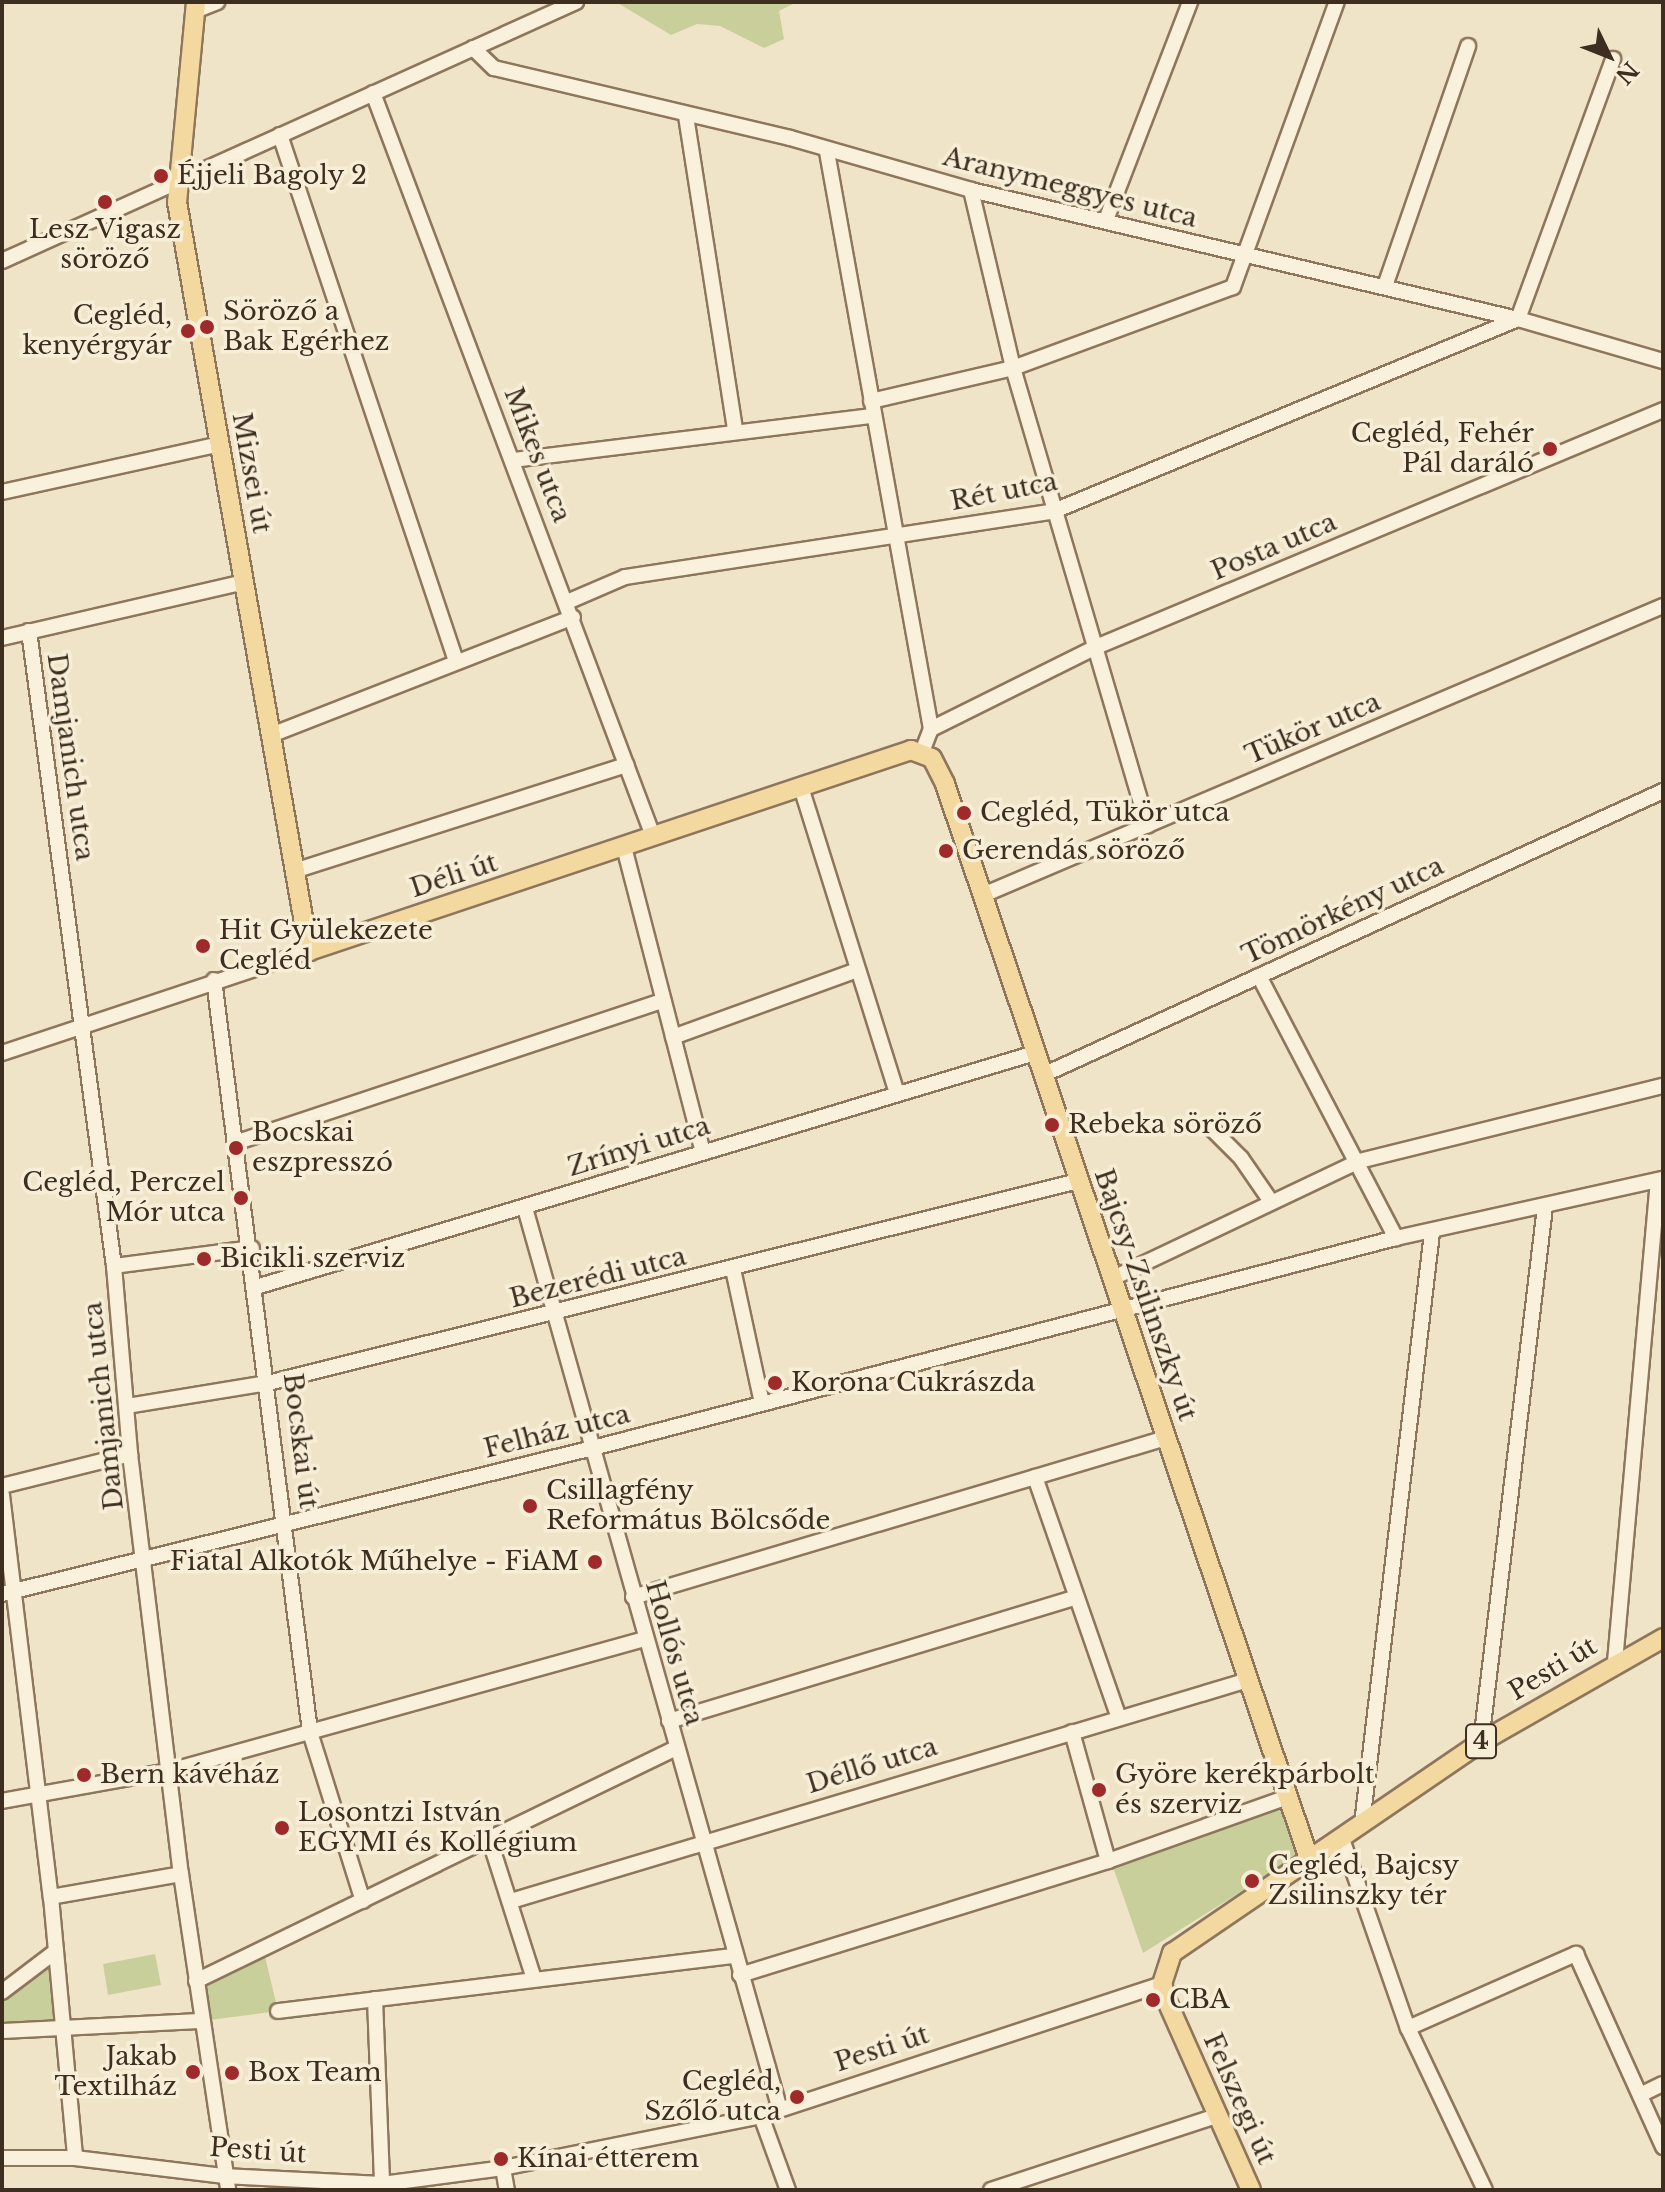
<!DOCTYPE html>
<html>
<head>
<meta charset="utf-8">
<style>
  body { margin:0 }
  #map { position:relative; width:1665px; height:2192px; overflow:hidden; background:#f0e4c8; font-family:"Libre Baskerville",serif }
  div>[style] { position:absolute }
  .green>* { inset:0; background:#c9cf9b }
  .roads { filter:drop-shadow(2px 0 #8d765c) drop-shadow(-2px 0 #8d765c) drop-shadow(0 2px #8d765c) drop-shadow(0 -2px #8d765c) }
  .minor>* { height:14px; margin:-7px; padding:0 7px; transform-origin:7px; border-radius:7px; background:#faf1dc }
  .major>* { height:18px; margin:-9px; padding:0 9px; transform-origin:9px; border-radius:9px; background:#f3d9a0 }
  .dots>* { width:22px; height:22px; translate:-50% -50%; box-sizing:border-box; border:4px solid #f7eed8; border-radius:50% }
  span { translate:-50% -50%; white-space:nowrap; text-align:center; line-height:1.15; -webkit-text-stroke:7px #f7eed8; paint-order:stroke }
  .shield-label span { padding:2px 6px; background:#f7eed8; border:2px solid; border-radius:6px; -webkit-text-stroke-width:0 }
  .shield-label { font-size:24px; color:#3d2e20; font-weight:700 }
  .poi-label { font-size:26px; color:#3d2e20 }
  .left { translate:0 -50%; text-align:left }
  .right { translate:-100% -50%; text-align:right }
  .street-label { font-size:26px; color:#3d2e20 }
  .frame { position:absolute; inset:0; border:4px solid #3d2e20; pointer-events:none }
  .north { position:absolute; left:1569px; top:16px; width:80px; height:80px; -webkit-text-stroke:6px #f7eed8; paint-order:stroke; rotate:133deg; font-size:22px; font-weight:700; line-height:32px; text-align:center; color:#3d2e20 }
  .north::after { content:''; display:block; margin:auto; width:28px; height:36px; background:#3d2e20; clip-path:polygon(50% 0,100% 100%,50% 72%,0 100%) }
</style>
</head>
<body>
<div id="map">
  <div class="green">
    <div style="clip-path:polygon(616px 2px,797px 2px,779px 11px,784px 39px,764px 48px,720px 26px,697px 24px,671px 35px)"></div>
    <div style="clip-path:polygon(1288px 1797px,1306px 1851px,1143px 1953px,1112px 1864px)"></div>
    <div style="clip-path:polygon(263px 1948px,278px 2011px,202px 2021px,196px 1981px)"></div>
    <div style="clip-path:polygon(155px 1954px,161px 1985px,108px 1995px,103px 1964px)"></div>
    <div style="clip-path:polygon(54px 1955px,61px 2027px,2px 2029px,2px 1995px)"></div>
  </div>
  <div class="roads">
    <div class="minor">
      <div style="left:195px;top:11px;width:24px;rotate:-22deg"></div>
      <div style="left:473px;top:48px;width:29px;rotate:44deg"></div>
      <div style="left:494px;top:68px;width:304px;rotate:13.3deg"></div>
      <div style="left:790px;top:138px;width:188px;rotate:16deg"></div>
      <div style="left:971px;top:190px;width:562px;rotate:13.27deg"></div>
      <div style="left:1518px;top:319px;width:151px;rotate:16.2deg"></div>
      <div style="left:373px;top:93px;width:794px;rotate:69.35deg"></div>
      <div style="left:686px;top:116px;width:317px;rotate:81.1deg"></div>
      <div style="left:280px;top:135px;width:555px;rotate:71.5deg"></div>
      <div style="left:827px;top:152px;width:586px;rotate:79.78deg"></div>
      <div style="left:971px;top:190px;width:183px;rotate:76.7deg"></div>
      <div style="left:1013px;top:368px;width:477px;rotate:73.6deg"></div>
      <div style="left:1106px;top:220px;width:234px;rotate:-68.9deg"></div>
      <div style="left:2px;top:261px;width:630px;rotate:-24.29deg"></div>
      <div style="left:1385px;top:286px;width:254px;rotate:-70.9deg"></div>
      <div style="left:871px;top:401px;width:146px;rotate:-13.1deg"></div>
      <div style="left:1013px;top:368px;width:234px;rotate:-20.2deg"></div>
      <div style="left:1233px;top:287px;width:303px;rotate:-70deg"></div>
      <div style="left:513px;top:460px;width:363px;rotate:-7deg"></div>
      <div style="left:2px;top:492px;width:223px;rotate:-12.4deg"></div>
      <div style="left:567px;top:602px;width:63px;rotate:-23.3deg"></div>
      <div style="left:625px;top:577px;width:434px;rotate:-8.7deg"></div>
      <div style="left:1054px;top:511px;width:502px;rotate:-22.48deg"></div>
      <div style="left:1518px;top:319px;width:277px;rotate:-69.9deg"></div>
      <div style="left:29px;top:631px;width:641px;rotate:82.38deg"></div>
      <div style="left:114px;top:1266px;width:189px;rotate:85.1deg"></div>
      <div style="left:130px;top:1454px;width:423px;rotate:83.1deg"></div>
      <div style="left:181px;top:1874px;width:319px;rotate:81.5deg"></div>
      <div style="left:2px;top:638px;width:248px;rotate:-13deg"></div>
      <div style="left:271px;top:735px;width:324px;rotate:-21.3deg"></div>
      <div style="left:922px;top:752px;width:25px;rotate:-69deg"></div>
      <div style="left:931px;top:729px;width:184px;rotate:-26.4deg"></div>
      <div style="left:1096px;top:647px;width:615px;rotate:-22.68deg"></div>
      <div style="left:801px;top:787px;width:321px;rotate:72.6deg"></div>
      <div style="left:624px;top:847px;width:315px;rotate:75.5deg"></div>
      <div style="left:294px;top:871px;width:349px;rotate:-17.7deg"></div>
      <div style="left:983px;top:895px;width:739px;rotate:-23.03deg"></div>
      <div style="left:1259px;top:976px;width:296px;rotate:62.4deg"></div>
      <div style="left:214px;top:980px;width:758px;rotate:82.72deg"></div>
      <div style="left:310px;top:1732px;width:177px;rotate:72.6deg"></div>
      <div style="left:673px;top:1037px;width:196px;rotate:-20deg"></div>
      <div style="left:2px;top:1053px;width:324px;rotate:-18.4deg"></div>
      <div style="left:1043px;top:1075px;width:682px;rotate:-24.61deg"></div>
      <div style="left:1210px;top:1127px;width:44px;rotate:45deg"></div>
      <div style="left:1241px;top:1158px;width:51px;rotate:55.4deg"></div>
      <div style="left:238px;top:1142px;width:448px;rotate:-18.4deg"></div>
      <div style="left:525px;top:1208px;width:937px;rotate:74.21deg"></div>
      <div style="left:114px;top:1266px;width:139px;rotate:-7.4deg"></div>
      <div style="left:733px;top:1269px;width:137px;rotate:77.8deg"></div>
      <div style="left:1111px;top:1279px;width:275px;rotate:-25.4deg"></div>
      <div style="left:1359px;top:1161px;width:313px;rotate:-13.9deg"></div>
      <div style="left:256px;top:1287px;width:813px;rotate:-16.72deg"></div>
      <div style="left:127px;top:1406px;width:143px;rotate:-9.3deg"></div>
      <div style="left:268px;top:1383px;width:835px;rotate:-14deg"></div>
      <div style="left:1035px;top:1477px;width:255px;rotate:70.8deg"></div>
      <div style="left:2px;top:1486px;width:132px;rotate:-14deg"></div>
      <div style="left:2px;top:1495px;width:405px;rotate:83.1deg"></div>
      <div style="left:51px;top:1897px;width:262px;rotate:84.7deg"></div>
      <div style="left:2px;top:1594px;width:609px;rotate:-13.88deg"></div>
      <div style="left:593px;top:1448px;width:830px;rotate:-14.66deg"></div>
      <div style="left:1396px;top:1238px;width:273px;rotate:-12.5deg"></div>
      <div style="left:633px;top:1597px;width:556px;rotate:-16.61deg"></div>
      <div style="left:1615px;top:1662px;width:483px;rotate:-84.9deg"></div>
      <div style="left:669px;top:1721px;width:424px;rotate:-16.9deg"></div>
      <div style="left:1072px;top:1732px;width:134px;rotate:74.4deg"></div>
      <div style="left:1481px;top:1742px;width:539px;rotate:-83.18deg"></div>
      <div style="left:2px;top:1801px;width:170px;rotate:-10.2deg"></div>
      <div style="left:169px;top:1771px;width:494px;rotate:-15.5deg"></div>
      <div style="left:1362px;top:1824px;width:595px;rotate:-83.25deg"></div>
      <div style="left:489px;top:1838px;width:148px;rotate:72.3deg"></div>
      <div style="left:1342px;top:1839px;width:200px;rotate:70.8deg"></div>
      <div style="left:1408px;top:2028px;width:179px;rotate:64.6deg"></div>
      <div style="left:51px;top:1897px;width:132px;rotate:-10deg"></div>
      <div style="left:511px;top:1901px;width:769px;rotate:-16.69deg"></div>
      <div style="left:740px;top:1975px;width:385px;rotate:-17.2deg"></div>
      <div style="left:1108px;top:1861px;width:191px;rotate:-19.6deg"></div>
      <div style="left:196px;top:1981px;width:534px;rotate:-25.89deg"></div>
      <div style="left:2px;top:1992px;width:68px;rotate:-37.2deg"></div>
      <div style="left:375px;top:1999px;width:185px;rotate:87.8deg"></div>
      <div style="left:278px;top:2011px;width:459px;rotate:-6.9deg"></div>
      <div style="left:1408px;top:2028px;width:184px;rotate:-23.8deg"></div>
      <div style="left:1576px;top:1954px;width:212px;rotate:65.7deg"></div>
      <div style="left:2px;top:2031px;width:200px;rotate:-2.9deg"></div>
      <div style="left:1640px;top:2095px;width:25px;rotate:-26deg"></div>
      <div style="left:761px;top:2116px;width:79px;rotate:70deg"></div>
      <div style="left:2px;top:2158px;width:73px"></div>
      <div style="left:75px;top:2158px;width:149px;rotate:6.9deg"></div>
      <div style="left:223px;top:2176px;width:159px;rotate:2.9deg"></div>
      <div style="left:382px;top:2184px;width:122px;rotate:-7.5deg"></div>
      <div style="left:503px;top:2168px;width:263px;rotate:-11.4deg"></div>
      <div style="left:761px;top:2116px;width:422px;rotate:-18.2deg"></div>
      <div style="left:503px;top:2168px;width:22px;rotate:80deg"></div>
      <div style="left:991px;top:2190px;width:237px;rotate:-18.2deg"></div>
    </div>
    <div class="major">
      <div style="left:196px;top:2px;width:201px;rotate:95.4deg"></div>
      <div style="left:177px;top:202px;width:761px;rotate:80.01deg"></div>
      <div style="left:309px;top:951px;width:635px;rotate:-18.46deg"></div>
      <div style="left:911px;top:750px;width:22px;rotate:21deg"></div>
      <div style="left:932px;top:758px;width:29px;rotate:63deg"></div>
      <div style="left:945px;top:784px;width:1138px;rotate:71.29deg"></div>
      <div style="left:1251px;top:2190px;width:207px;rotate:-114deg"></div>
      <div style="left:1167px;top:2001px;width:18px;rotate:-106deg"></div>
      <div style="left:1162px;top:1984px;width:33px;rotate:-72deg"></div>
      <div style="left:1172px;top:1953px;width:374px;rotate:-34.3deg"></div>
      <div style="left:1481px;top:1742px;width:210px;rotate:-29.7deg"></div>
    </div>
  </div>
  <div class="dots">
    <div style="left:161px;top:176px;background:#9e2a2b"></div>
    <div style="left:105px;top:202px;background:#9e2a2b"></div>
    <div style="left:207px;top:327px;background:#9e2a2b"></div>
    <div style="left:188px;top:331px;background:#9e2a2b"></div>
    <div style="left:1550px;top:449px;background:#9e2a2b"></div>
    <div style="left:964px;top:813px;background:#9e2a2b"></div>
    <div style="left:946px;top:851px;background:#9e2a2b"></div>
    <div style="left:203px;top:946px;background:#9e2a2b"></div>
    <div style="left:1052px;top:1125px;background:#9e2a2b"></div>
    <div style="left:236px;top:1148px;background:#9e2a2b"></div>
    <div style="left:241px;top:1198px;background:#9e2a2b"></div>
    <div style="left:204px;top:1259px;background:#9e2a2b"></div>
    <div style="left:775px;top:1383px;background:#9e2a2b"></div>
    <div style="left:530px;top:1506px;background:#9e2a2b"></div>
    <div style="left:595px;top:1562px;background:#9e2a2b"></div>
    <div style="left:84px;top:1775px;background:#9e2a2b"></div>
    <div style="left:1099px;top:1790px;background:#9e2a2b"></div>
    <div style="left:282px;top:1828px;background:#9e2a2b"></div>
    <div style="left:1252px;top:1881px;background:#9e2a2b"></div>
    <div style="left:1153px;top:2000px;background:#9e2a2b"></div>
    <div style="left:193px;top:2072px;background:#9e2a2b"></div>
    <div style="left:232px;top:2073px;background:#9e2a2b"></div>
    <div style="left:797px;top:2097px;background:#9e2a2b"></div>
    <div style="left:501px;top:2159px;background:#9e2a2b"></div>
  </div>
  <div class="shield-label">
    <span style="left:1481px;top:1741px">4</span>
  </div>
  <div class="poi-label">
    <span class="left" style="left:177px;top:176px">Éjjeli Bagoly 2</span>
    <span style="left:105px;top:245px">Lesz Vigasz<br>söröző</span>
    <span class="left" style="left:223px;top:327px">Söröző a<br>Bak Egérhez</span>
    <span class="right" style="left:172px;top:331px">Cegléd,<br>kenyérgyár</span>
    <span class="right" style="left:1534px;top:449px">Cegléd, Fehér<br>Pál daráló</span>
    <span class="left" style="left:980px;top:813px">Cegléd, Tükör utca</span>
    <span class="left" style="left:962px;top:851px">Gerendás söröző</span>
    <span class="left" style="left:219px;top:946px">Hit Gyülekezete<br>Cegléd</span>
    <span class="left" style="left:1068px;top:1125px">Rebeka söröző</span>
    <span class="left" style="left:252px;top:1148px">Bocskai<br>eszpresszó</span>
    <span class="right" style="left:225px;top:1198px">Cegléd, Perczel<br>Mór utca</span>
    <span class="left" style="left:220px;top:1259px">Bicikli szerviz</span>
    <span class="left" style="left:791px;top:1383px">Korona Cukrászda</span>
    <span class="left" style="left:546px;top:1506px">Csillagfény<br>Református Bölcsőde</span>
    <span class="right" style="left:579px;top:1562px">Fiatal Alkotók Műhelye - FiAM</span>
    <span class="left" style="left:100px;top:1775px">Bern kávéház</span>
    <span class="left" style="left:1115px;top:1790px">Györe kerékpárbolt<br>és szerviz</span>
    <span class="left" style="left:298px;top:1828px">Losontzi István<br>EGYMI és Kollégium</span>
    <span class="left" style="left:1268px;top:1881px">Cegléd, Bajcsy<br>Zsilinszky tér</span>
    <span class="left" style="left:1169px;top:2000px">CBA</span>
    <span class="right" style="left:177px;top:2072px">Jakab<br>Textilház</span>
    <span class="left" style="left:248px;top:2073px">Box Team</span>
    <span class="right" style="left:781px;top:2097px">Cegléd,<br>Szőlő utca</span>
    <span class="left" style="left:517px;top:2159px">Kínai étterem</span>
  </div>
  <div class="street-label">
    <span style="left:1070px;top:188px;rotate:14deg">Aranymeggyes utca</span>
    <span style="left:537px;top:455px;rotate:69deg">Mikes utca</span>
    <span style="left:251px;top:473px;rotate:80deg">Mizsei út</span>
    <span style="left:1004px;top:492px;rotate:-11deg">Rét utca</span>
    <span style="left:1274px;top:547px;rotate:-23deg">Posta utca</span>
    <span style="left:1313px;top:729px;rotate:-23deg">Tükör utca</span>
    <span style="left:70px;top:757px;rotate:82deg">Damjanich utca</span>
    <span style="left:454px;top:876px;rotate:-18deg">Déli út</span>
    <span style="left:1343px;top:911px;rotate:-25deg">Tömörkény utca</span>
    <span style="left:639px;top:1147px;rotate:-17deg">Zrínyi utca</span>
    <span style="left:598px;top:1278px;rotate:-14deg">Bezerédi utca</span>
    <span style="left:1145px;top:1295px;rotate:71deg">Bajcsy-Zsilinszky út</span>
    <span style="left:104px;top:1406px;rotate:-96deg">Damjanich utca</span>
    <span style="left:557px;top:1432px;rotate:-14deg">Felház utca</span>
    <span style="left:300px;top:1441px;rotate:83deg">Bocskai út</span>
    <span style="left:674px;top:1653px;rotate:74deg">Hollós utca</span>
    <span style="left:1553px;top:1669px;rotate:-31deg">Pesti út</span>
    <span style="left:872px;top:1766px;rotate:-17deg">Déllő utca</span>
    <span style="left:882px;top:2049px;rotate:-18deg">Pesti út</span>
    <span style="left:1239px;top:2099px;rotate:66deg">Felszegi út</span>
    <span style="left:258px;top:2151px;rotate:4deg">Pesti út</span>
  </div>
  <div class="frame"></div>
  <div class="north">N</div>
</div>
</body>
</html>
